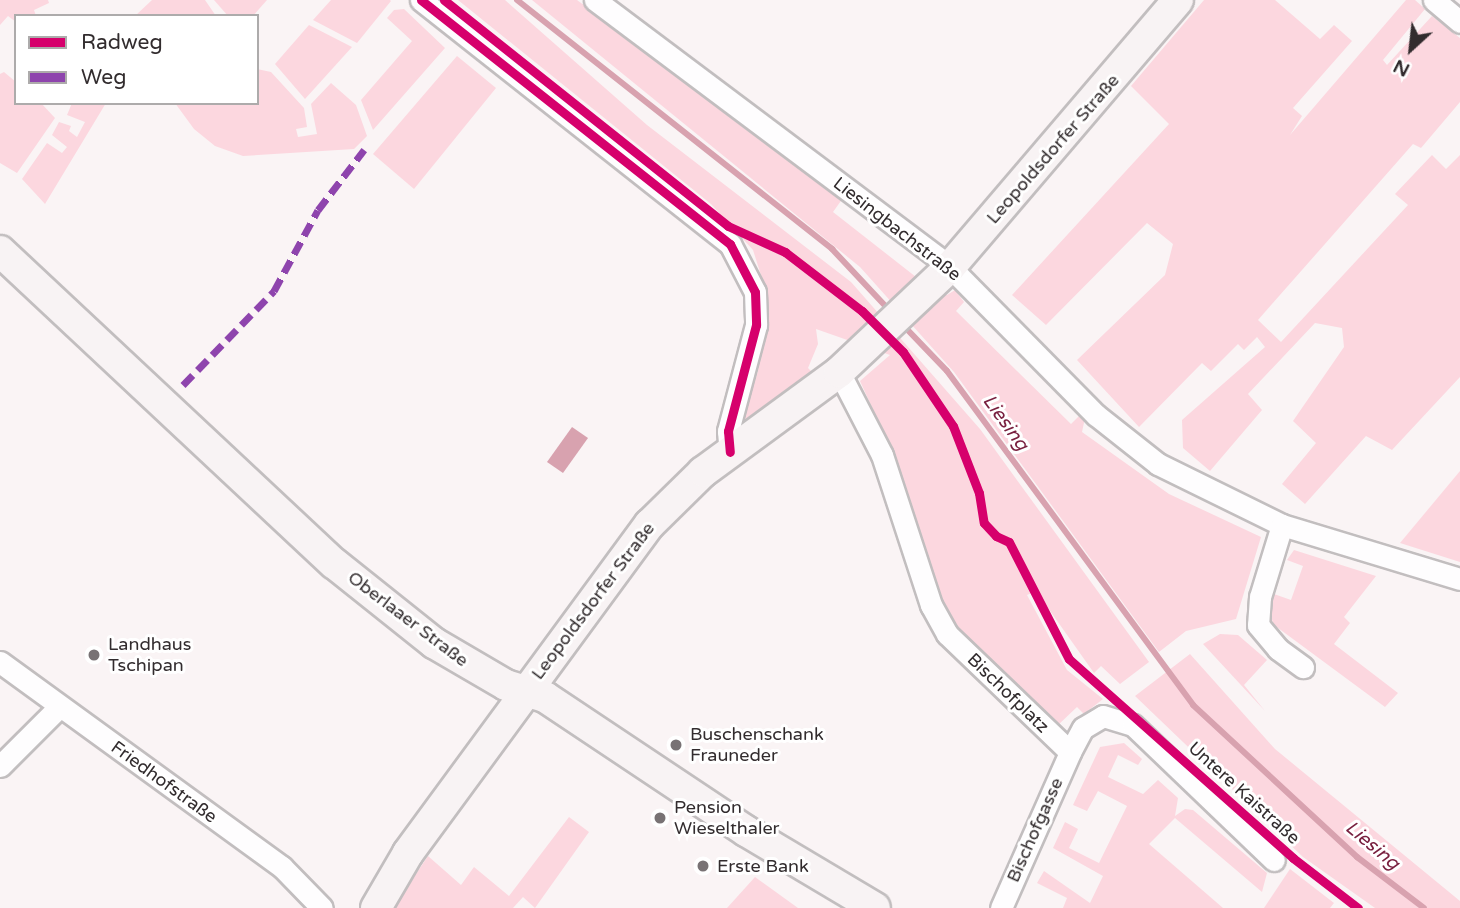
<!DOCTYPE html>
<html>
<head>
<meta charset="utf-8">
<style>
  body { margin:0 }
  #map { position:relative; width:1460px; height:908px; overflow:hidden; background:#faf4f5; font-family:"Varela Round",sans-serif }
  div>[style] { position:absolute }
  .green>* { inset:0; background:#fcd7df }
  .water>* { inset:0; background:#d8a2af }
  .stream>* { height:6px; margin:-3px; padding:0 3px; transform-origin:3px; border-radius:3px; background:#d8a2af }
  .roads { filter:drop-shadow(2px 0 #c2bebf) drop-shadow(-2px 0 #c2bebf) drop-shadow(0 2px #c2bebf) drop-shadow(0 -2px #c2bebf) }
  .street>* { height:21px; margin:-10.5px; padding:0 10.5px; transform-origin:10.5px; border-radius:10.5px; background:#fefdfe }
  .secondary>* { height:30px; margin:-15px; padding:0 15px; transform-origin:15px; border-radius:15px; background:#f8f3f4 }
  .quiet>* { height:7px; margin-top:-3.5px; transform-origin:0; background:repeating-linear-gradient(90deg,#8e44ad 0 14px,transparent 0 21px) }
  .cycleway>* { height:9px; margin:-4.5px; padding:0 4.5px; transform-origin:4.5px; border-radius:4.5px; background:#d6006c }
  .dots>* { width:19px; height:19px; translate:-50% -50%; box-sizing:border-box; border:4px solid #fff; border-radius:50% }
  span { translate:-50% -50%; white-space:nowrap; text-align:center; line-height:1.15; -webkit-text-stroke:6px #fff; paint-order:stroke }
  .street-label { font-size:18px; color:#322c2e }
  .poi-label { font-size:18px; color:#322c2e }
  .left { translate:0 -50%; text-align:left }
  .water-label { font-size:19px; color:#792140; font-style:italic }
  .legend { position:absolute; left:14px; top:14px; width:245px; height:91px; box-sizing:border-box; background:#fff; border:2px solid #adabab; margin:0; padding:9px 12px; list-style:none; font-size:21px; color:#322c2e }
  .legend li { display:flex; align-items:center; gap:14px; height:35px }
  .legend b { width:35px; border:2px solid #adabab }
  .north { position:absolute; left:1376px; top:14px; width:70px; height:70px; -webkit-text-stroke:5px #fff; paint-order:stroke; rotate:207deg; font-size:19px; font-weight:700; line-height:28px; text-align:center; color:#322c2e }
  .north::after { content:''; display:block; margin:auto; width:24px; height:32px; background:#322c2e; clip-path:polygon(50% 0,100% 100%,50% 72%,0 100%) }
</style>
</head>
<body>
<div id="map">
  <div class="green">
    <div style="clip-path:polygon(0 0,48px 0,49px 3px,34px 10px,36px 16px,16px 16px,16px 22px,8px 16px,0 25px)"></div>
    <div style="clip-path:polygon(152px 0,205px 0,216px 16px,135px 16px)"></div>
    <div style="clip-path:polygon(214px 0,267px 0,253px 16px,228px 16px)"></div>
    <div style="clip-path:polygon(331px 0,390px 0,391px 1px,357px 43px,313px 20px)"></div>
    <div style="clip-path:polygon(458px 0,505px 0,647px 125px,851px 282px,980px 429px,1149px 662px,1120px 684px,1101px 666px,1094px 673px,1036px 591px,1027px 595px,1067px 670px,1103px 699px,1084px 714px,1077px 707px,1057px 726px,965px 640px,944px 612px,899px 467px,860px 381px,890px 355px,816px 329px,818px 344px,808px 368px,813px 373px,740px 426px,758px 371px,766px 291px,753px 250px,711px 204px)"></div>
    <div style="clip-path:polygon(532px 0,577px 0,843px 198px,833px 212px,916px 277px,947px 295px,955px 290px,964px 302px,956px 311px,1071px 424px,1080px 415px,1085px 418px,1082px 432px,1169px 494px,1261px 537px,1236px 619px,1186px 631px,1159px 652px,954px 372px,860px 267px)"></div>
    <div style="clip-path:polygon(1204px 0,1275px 0,1320px 39px,1334px 25px,1352px 41px,1293px 108px,1302px 116px,1290px 135px,1406px 0,1415px 0,1425px 9px,1383px 60px,1387px 65px,1432px 16px,1460px 38px,1460px 102px,1421px 148px,1413px 144px,1258px 320px,1281px 342px,1408px 205px,1395px 194px,1432px 155px,1446px 169px,1460px 155px,1460px 377px,1392px 450px,1366px 436px,1305px 504px,1282px 484px,1316px 443px,1293px 421px,1344px 347px,1342px 328px,1315px 323px,1248px 394px,1262px 410px,1210px 471px,1183px 448px,1182px 420px,1265px 347px,1257px 337px,1244px 350px,1238px 344px,1211px 371px,1202px 363px,1139px 427px,1077px 360px,1165px 275px,1173px 244px,1147px 223px,1046px 325px,1012px 295px,1169px 124px,1131px 86px)"></div>
    <div style="clip-path:polygon(404px 9px,445px 48px,373px 130px,361px 100px,412px 41px,387px 18px,394px 10px)"></div>
    <div style="clip-path:polygon(309px 25px,352px 47px,305px 99px,275px 64px)"></div>
    <div style="clip-path:polygon(457px 56px,496px 88px,414px 189px,373px 154px)"></div>
    <div style="clip-path:polygon(257px 69px,271px 72px,304px 108px,307px 127px,296px 129px,298px 137px,317px 134px,311px 104px,331px 83px,356px 105px,367px 136px,354px 149px,243px 156px,215px 146px,194px 129px,175px 103px,257px 103px)"></div>
    <div style="clip-path:polygon(4px 72px,16px 82px,16px 103px,41px 103px,55px 118px,17px 173px,0 163px,0 74px)"></div>
    <div style="clip-path:polygon(72px 103px,106px 103px,45px 204px,22px 179px,47px 143px,62px 153px,67px 147px,52px 135px,59px 122px,71px 126px,69px 131px,77px 137px,85px 122px,67px 115px)"></div>
    <div style="clip-path:polygon(1460px 471px,1460px 562px,1400px 543px)"></div>
    <div style="clip-path:polygon(1294px 550px,1376px 576px,1344px 617px,1350px 623px,1334px 644px,1398px 693px,1385px 707px,1274px 625px,1270px 615px,1274px 594px,1291px 600px,1303px 566px,1287px 560px)"></div>
    <div style="clip-path:polygon(1220px 634px,1238px 635px,1267px 660px,1244px 685px,1265px 711px,1203px 644px)"></div>
    <div style="clip-path:polygon(1190px 654px,1275px 749px,1460px 901px,1460px 908px,1375px 908px,1303px 857px,1135px 696px)"></div>
    <div style="clip-path:polygon(1124px 743px,1142px 759px,1138px 765px,1118px 755px,1108px 777px,1143px 794px,1158px 780px,1178px 798px,1175px 816px,1185px 809px,1193px 810px,1267px 873px,1262px 892px,1175px 818px,1149px 844px,1223px 908px,1063px 908px,1067px 898px,1037px 883px,1044px 871px,1090px 903px,1103px 876px,1053px 848px,1065px 822px,1078px 829px,1069px 848px,1099px 863px,1127px 806px,1098px 791px,1087px 811px,1073px 805px,1100px 747px)"></div>
    <div style="clip-path:polygon(569px 817px,589px 832px,535px 908px,523px 897px,513px 908px,393px 908px,428px 856px,461px 885px,474px 867px,509px 896px)"></div>
    <div style="clip-path:polygon(1290px 869px,1334px 903px,1330px 908px,1264px 908px)"></div>
    <div style="clip-path:polygon(755px 877px,798px 908px,727px 908px)"></div>
  </div>
  <div class="water">
    <div style="clip-path:polygon(572px 427px,588px 438px,563px 473px,547px 462px)"></div>
  </div>
  <div class="stream">
    <div style="left:517px;top:0;width:402px;rotate:38.3deg"></div>
    <div style="left:832px;top:249px;width:86px;rotate:46.9deg"></div>
    <div style="left:901px;top:323px;width:66px;rotate:46.2deg"></div>
    <div style="left:947px;top:371px;width:415px;rotate:53.6deg"></div>
    <div style="left:1193px;top:705px;width:224px;rotate:42.8deg"></div>
    <div style="left:1357px;top:857px;width:84px;rotate:37.3deg"></div>
  </div>
  <div class="roads">
    <div class="street">
      <div style="left:421px;top:0;width:394px;rotate:38.3deg"></div>
      <div style="left:730px;top:244px;width:54px;rotate:62.5deg"></div>
      <div style="left:755px;top:292px;width:33px;rotate:88deg"></div>
      <div style="left:756px;top:325px;width:110px;rotate:104.8deg"></div>
      <div style="left:728px;top:431px;width:21px;rotate:85deg"></div>
      <div style="left:595px;top:0;width:444px;rotate:36.9deg"></div>
      <div style="left:950px;top:267px;width:208px;rotate:45.4deg"></div>
      <div style="left:1096px;top:415px;width:79px;rotate:38.3deg"></div>
      <div style="left:1158px;top:464px;width:138px;rotate:26.2deg"></div>
      <div style="left:1282px;top:525px;width:186px;rotate:16.9deg"></div>
      <div style="left:1434px;top:0;width:34px;rotate:40deg"></div>
      <div style="left:839px;top:372px;width:93px;rotate:62.6deg"></div>
      <div style="left:882px;top:455px;width:158px;rotate:71.9deg"></div>
      <div style="left:931px;top:605px;width:33px;rotate:61deg"></div>
      <div style="left:947px;top:634px;width:170px;rotate:43.8deg"></div>
      <div style="left:1282px;top:525px;width:75px;rotate:107deg"></div>
      <div style="left:1260px;top:597px;width:28px;rotate:94deg"></div>
      <div style="left:1258px;top:625px;width:31px;rotate:50deg"></div>
      <div style="left:1278px;top:649px;width:31px;rotate:36deg"></div>
      <div style="left:0;top:662px;width:349px;rotate:36deg"></div>
      <div style="left:282px;top:867px;width:57px;rotate:45.7deg"></div>
      <div style="left:0;top:766px;width:83px;rotate:-45deg"></div>
      <div style="left:1001px;top:908px;width:171px;rotate:-66.1deg"></div>
      <div style="left:1070px;top:752px;width:27px;rotate:-62deg"></div>
      <div style="left:1083px;top:728px;width:23px;rotate:-31deg"></div>
      <div style="left:1103px;top:716px;width:31px;rotate:17deg"></div>
      <div style="left:1133px;top:725px;width:195px;rotate:43.8deg"></div>
    </div>
    <div class="secondary">
      <div style="left:0;top:251px;width:458px;rotate:43.1deg"></div>
      <div style="left:335px;top:564px;width:127px;rotate:38.6deg"></div>
      <div style="left:434px;top:643px;width:83px;rotate:30.3deg"></div>
      <div style="left:506px;top:685px;width:41px;rotate:17.1deg"></div>
      <div style="left:545px;top:697px;width:242px;rotate:33.7deg"></div>
      <div style="left:746px;top:831px;width:150px;rotate:30.8deg"></div>
      <div style="left:376px;top:908px;width:64px;rotate:-59.8deg"></div>
      <div style="left:408px;top:853px;width:408px;rotate:-53.7deg"></div>
      <div style="left:650px;top:524px;width:74px;rotate:-44.5deg"></div>
      <div style="left:703px;top:472px;width:169px;rotate:-36.3deg"></div>
      <div style="left:839px;top:372px;width:153px;rotate:-43.4deg"></div>
      <div style="left:950px;top:267px;width:351px;rotate:-49.5deg"></div>
    </div>
  </div>
  <div class="quiet">
    <div style="left:183px;top:385px;width:131px;rotate:-45.9deg"></div>
    <div style="left:274px;top:291px;width:92px;rotate:-61.5deg"></div>
    <div style="left:318px;top:210px;width:76px;rotate:-52.5deg"></div>
  </div>
  <div class="cycleway">
    <div style="left:421px;top:0;width:394px;rotate:38.3deg"></div>
    <div style="left:730px;top:244px;width:54px;rotate:62.5deg"></div>
    <div style="left:755px;top:292px;width:33px;rotate:88deg"></div>
    <div style="left:756px;top:325px;width:110px;rotate:104.8deg"></div>
    <div style="left:728px;top:431px;width:21px;rotate:85deg"></div>
    <div style="left:444px;top:0;width:363px;rotate:38.5deg"></div>
    <div style="left:728px;top:226px;width:63px;rotate:24.5deg"></div>
    <div style="left:785px;top:252px;width:97px;rotate:37.5deg"></div>
    <div style="left:862px;top:311px;width:58px;rotate:45deg"></div>
    <div style="left:903px;top:352px;width:89px;rotate:56deg"></div>
    <div style="left:953px;top:426px;width:72px;rotate:68.8deg"></div>
    <div style="left:979px;top:493px;width:30px;rotate:81deg"></div>
    <div style="left:984px;top:523px;width:18px;rotate:47deg"></div>
    <div style="left:996px;top:536px;width:14px;rotate:25deg"></div>
    <div style="left:1009px;top:542px;width:131px;rotate:62.9deg"></div>
    <div style="left:1069px;top:659px;width:300px;rotate:41.6deg"></div>
    <div style="left:1293px;top:858px;width:82px;rotate:37.6deg"></div>
  </div>
  <div class="dots">
    <div style="left:94px;top:655px;background:#787274"></div>
    <div style="left:676px;top:745px;background:#787274"></div>
    <div style="left:660px;top:818px;background:#787274"></div>
    <div style="left:703px;top:866px;background:#787274"></div>
  </div>
  <div class="street-label">
    <span style="left:1053px;top:149px;rotate:-49deg">Leopoldsdorfer Straße</span>
    <span style="left:897px;top:229px;rotate:38deg">Liesingbachstraße</span>
    <span style="left:593px;top:601px;rotate:-53deg">Leopoldsdorfer Straße</span>
    <span style="left:408px;top:619px;rotate:37deg">Oberlaaer Straße</span>
    <span style="left:1008px;top:693px;rotate:44deg">Bischofplatz</span>
    <span style="left:164px;top:782px;rotate:36deg">Friedhofstraße</span>
    <span style="left:1244px;top:793px;rotate:42deg">Untere Kaistraße</span>
    <span style="left:1035px;top:830px;rotate:-66deg">Bischofgasse</span>
  </div>
  <div class="poi-label">
    <span class="left" style="left:108px;top:655px">Landhaus<br>Tschipan</span>
    <span class="left" style="left:690px;top:745px">Buschenschank<br>Frauneder</span>
    <span class="left" style="left:674px;top:818px">Pension<br>Wieselthaler</span>
    <span class="left" style="left:717px;top:866px">Erste Bank</span>
  </div>
  <div class="water-label">
    <span style="left:1005px;top:423px;rotate:54deg">Liesing</span>
    <span style="left:1372px;top:846px;rotate:40deg">Liesing</span>
  </div>
  <ul class="legend">
  <li><b style="height:9px;background:#d6006c"></b>Radweg</li>
  <li><b style="height:9px;background:#8e44ad"></b>Weg</li>
  </ul>
  <div class="north">N</div>
</div>
</body>
</html>
